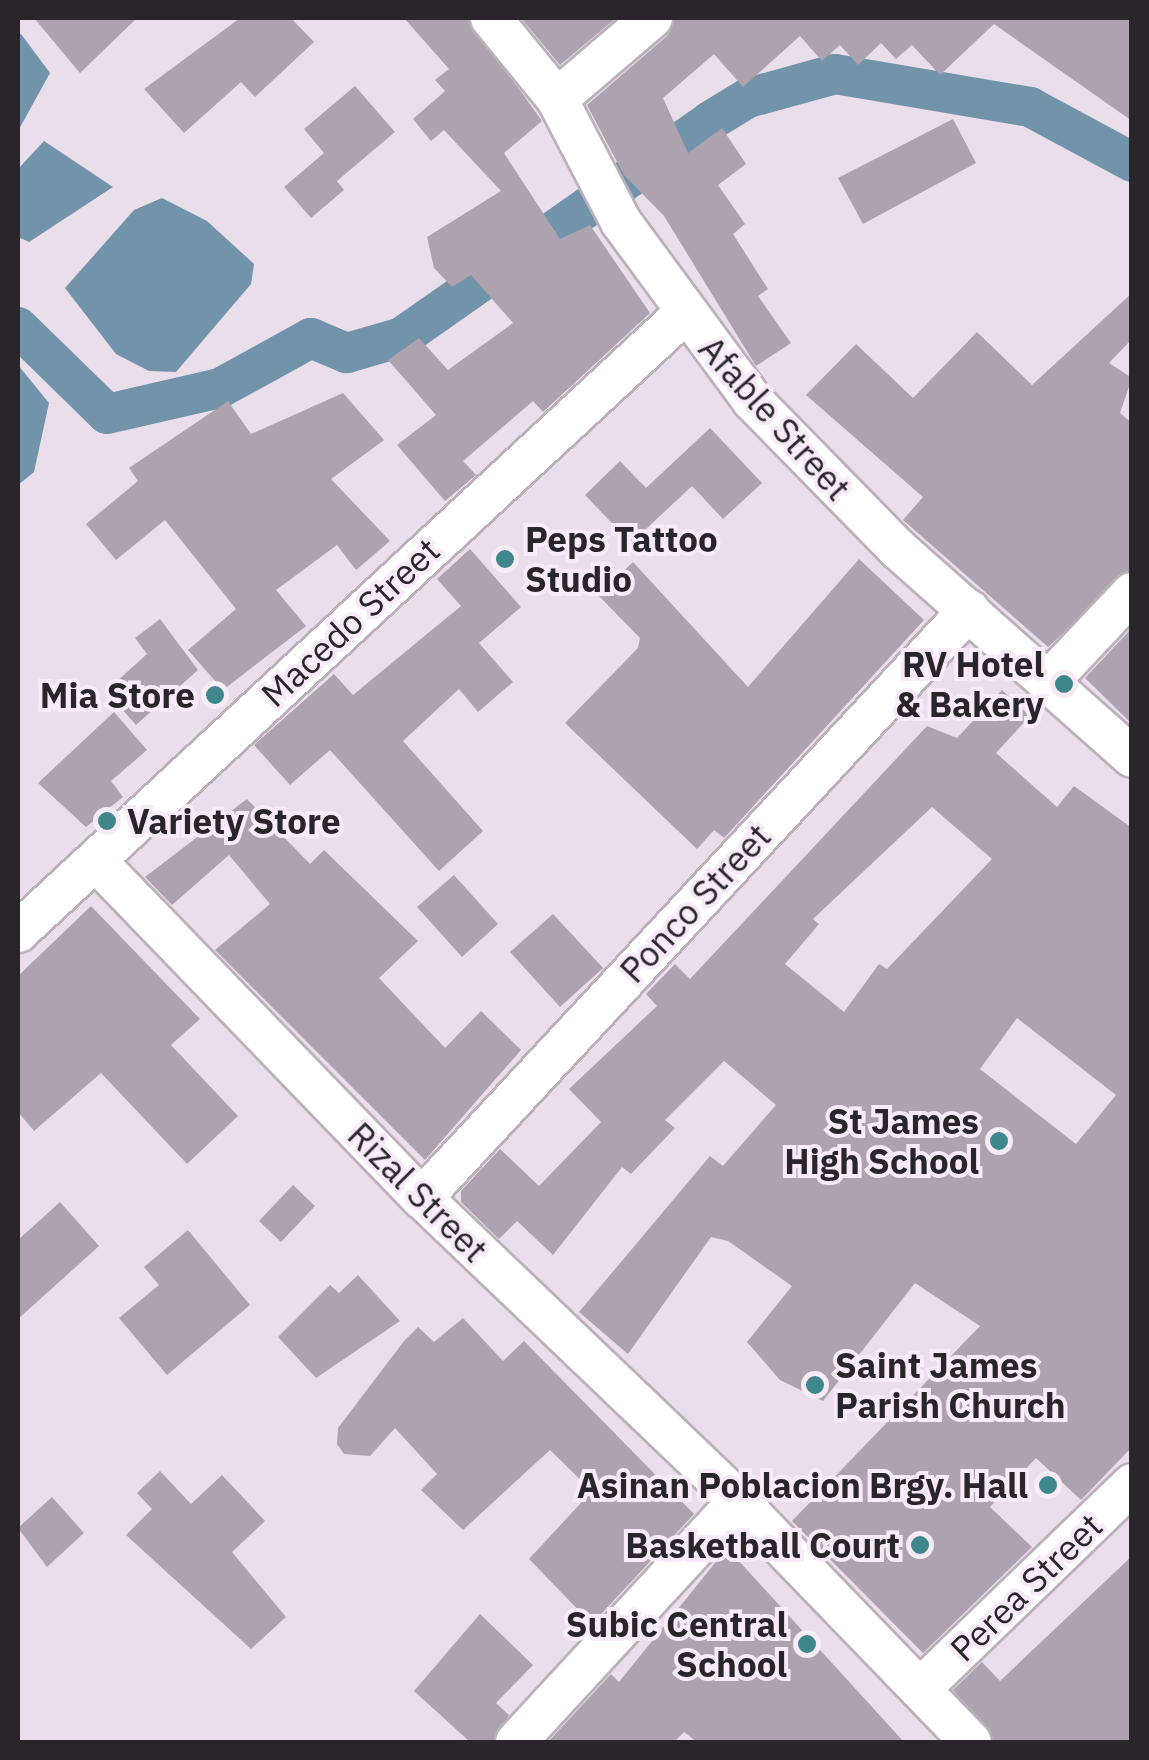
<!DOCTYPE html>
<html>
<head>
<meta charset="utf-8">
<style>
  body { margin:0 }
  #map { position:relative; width:1149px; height:1760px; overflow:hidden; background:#e9dee9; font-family:"IBM Plex Sans",sans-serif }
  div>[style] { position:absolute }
  .water>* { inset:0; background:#7194aa }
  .canal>* { height:40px; margin:-20px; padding:0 20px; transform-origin:20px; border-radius:20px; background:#7194aa }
  .building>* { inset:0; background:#ada3ae }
  .roads { filter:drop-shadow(2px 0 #bbb0bb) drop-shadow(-2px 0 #bbb0bb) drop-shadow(0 2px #bbb0bb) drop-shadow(0 -2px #bbb0bb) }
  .street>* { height:40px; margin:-20px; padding:0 20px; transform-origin:20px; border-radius:20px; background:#fff }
  .dots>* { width:28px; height:28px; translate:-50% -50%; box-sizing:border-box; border:5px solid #f6ebf6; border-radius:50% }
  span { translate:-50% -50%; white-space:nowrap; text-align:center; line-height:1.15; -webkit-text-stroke:8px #f6ebf6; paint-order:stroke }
  .street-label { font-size:35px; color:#29252a }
  .poi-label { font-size:35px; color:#29252a; font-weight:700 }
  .left { translate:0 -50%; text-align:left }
  .right { translate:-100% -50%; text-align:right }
  .frame { position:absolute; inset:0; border:20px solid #29252a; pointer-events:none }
</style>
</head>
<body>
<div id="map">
  <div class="water">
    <div style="clip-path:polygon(21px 34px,50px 73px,18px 131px,18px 35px)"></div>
    <div style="clip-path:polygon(44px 141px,113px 187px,29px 242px,18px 237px,18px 169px)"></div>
    <div style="clip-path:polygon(162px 198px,207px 221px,254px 264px,251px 284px,176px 372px,149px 371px,116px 354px,65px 288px,134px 210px)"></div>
    <div style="clip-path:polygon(18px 365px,49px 403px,34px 472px,18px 485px)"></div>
  </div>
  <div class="canal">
    <div style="left:18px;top:327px;width:124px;rotate:44.3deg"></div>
    <div style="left:107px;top:414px;width:116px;rotate:-13deg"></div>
    <div style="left:220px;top:388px;width:104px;rotate:-28.8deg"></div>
    <div style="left:311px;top:338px;width:39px;rotate:23deg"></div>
    <div style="left:347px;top:353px;width:57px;rotate:-16.2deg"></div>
    <div style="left:402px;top:337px;width:376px;rotate:-35deg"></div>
    <div style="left:710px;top:121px;width:44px;rotate:-31.2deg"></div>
    <div style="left:748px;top:98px;width:90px;rotate:-15.4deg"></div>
    <div style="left:835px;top:74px;width:198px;rotate:9.6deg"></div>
    <div style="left:1030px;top:107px;width:116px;rotate:28.3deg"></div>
  </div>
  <div class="building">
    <div style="clip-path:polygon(34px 18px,137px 18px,80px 73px)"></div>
    <div style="clip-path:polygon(240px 18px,291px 18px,314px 42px,255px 97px,241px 82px,184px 133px,144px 89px)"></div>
    <div style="clip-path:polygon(404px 18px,468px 18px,542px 121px,504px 153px,560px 239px,590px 225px,650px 313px,543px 412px,533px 401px,463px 461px,476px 475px,445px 501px,397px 445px,436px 415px,388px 360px,419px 338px,448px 370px,513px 323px,471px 275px,452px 287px,434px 268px,427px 237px,501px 191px,444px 130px,431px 141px,413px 119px,445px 91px,435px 80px,449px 69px)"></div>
    <div style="clip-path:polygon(521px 18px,616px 18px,560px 65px)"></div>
    <div style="clip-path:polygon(675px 18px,1132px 18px,1132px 121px,994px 24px,940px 75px,912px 45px,896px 59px,881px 43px,858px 65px,840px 45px,822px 61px,800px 36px,743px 87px,714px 54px,663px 98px,688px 153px,722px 128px,746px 164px,718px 185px,745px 224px,733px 234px,768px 289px,758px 296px,791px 343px,756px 366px,664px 216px,624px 175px,587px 105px,667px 36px)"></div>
    <div style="clip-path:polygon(355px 86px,395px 132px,337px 181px,344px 190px,311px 218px,284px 187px,324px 153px,304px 129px)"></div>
    <div style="clip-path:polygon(953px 119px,976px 163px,863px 224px,838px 178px)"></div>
    <div style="clip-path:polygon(1132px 293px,1132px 339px,1109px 363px,1132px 378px,1120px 413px,1132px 423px,1132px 570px,1048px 647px,903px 520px,923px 497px,806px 395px,856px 344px,913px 398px,977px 332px,1032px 385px)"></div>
    <div style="clip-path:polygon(343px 393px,384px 440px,331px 479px,390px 541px,356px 570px,337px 545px,276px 590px,306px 626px,223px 690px,188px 650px,236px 609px,165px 520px,116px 560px,86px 524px,138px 481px,129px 468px,228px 401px,251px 434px)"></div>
    <div style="clip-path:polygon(710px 428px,762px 483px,723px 519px,692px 486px,631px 543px,585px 495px,620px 461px,646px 488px)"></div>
    <div style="clip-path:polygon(470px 549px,521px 607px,479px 643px,513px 682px,478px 712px,459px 689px,403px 741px,483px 831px,439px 871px,330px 750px,290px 785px,254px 745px,334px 674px,353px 695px,461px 606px,437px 579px)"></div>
    <div style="clip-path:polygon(859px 559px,924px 620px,724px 838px,714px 830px,697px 849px,565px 723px,638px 648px,640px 638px,598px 595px,633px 562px,748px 687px)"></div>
    <div style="clip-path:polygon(160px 619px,198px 670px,136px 725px,106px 691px,147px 654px,135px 638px)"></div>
    <div style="clip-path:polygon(1132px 628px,1132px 724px,1085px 678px)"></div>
    <div style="clip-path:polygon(evenodd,1002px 690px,1030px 716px,996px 753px,1057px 807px,1074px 786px,1132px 828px,1132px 1447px,1081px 1500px,1036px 1458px,990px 1507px,1032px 1547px,923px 1653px,792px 1521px,980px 1326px,915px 1283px,823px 1401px,780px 1380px,747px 1342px,792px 1286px,728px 1241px,711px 1237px,628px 1354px,579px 1312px,710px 1156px,723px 1166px,776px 1105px,724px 1061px,665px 1120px,675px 1128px,631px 1174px,622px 1167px,553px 1255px,517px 1221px,499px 1239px,461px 1202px,461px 1191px,500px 1149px,539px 1186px,601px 1122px,569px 1089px,657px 1006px,646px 994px,675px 964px,690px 979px,927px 726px,957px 738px,1002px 690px,932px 807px,992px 859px,887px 969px,879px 964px,844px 1012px,785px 964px,819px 924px,813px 919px,932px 807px,1002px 690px,1017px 1018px,1116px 1095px,1076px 1144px,980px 1069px,1017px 1018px)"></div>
    <div style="clip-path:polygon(114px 712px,147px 750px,111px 781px,123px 797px,86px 827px,38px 783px)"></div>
    <div style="clip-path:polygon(247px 799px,310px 864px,324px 850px,418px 941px,379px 978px,445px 1048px,481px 1011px,521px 1050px,425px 1160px,215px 950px,270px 904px,229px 855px,172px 905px,145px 877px)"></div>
    <div style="clip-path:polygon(454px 875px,498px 924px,462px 957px,417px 907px)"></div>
    <div style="clip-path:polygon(91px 906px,200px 1019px,171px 1045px,238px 1116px,187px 1164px,101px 1073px,34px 1131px,18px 1112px,18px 976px)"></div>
    <div style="clip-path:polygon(553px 914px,603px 968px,560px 1007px,510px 952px)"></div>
    <div style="clip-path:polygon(293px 1185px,315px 1206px,281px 1242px,259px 1221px)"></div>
    <div style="clip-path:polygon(60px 1202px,99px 1246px,18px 1319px,18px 1240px)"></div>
    <div style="clip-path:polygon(188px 1230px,250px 1305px,167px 1375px,119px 1318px,159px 1285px,144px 1267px)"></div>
    <div style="clip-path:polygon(358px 1275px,400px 1321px,316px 1378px,278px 1337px,330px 1285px,339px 1293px)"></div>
    <div style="clip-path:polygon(463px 1318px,503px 1361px,524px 1341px,694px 1514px,592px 1624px,529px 1559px,592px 1491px,550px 1450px,463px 1530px,421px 1490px,437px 1474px,395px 1428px,370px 1456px,344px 1454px,337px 1444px,338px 1428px,404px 1341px,418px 1327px,434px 1342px)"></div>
    <div style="clip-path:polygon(160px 1471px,191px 1504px,222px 1475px,265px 1521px,232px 1552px,286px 1617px,251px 1649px,126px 1535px,152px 1509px,137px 1493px)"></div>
    <div style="clip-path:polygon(52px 1497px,84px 1533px,47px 1567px,18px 1528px)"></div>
    <div style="clip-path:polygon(727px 1548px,904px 1742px,697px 1742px,684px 1732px,674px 1742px,548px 1742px,611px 1674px,619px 1682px)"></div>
    <div style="clip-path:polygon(1132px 1556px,1132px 1742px,994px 1742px,953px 1690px,982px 1662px,1000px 1681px)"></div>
    <div style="clip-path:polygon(480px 1614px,533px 1665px,496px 1703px,509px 1715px,493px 1742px,470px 1742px,414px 1691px)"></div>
  </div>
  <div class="roads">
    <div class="street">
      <div style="left:491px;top:18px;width:104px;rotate:50.8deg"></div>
      <div style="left:557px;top:99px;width:139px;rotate:62.5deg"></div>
      <div style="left:621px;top:222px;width:222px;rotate:53.6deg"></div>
      <div style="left:753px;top:401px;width:207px;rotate:45.6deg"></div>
      <div style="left:898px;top:549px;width:313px;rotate:41.6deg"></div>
      <div style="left:557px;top:99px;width:125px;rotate:-40.5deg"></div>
      <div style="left:1050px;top:680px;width:120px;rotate:-46.7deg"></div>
      <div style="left:96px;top:861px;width:469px;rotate:46deg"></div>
      <div style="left:422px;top:1198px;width:455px;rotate:43.7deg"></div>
      <div style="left:18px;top:932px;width:909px;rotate:-42.86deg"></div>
      <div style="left:422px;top:1198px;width:803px;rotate:-47.07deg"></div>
      <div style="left:920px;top:1689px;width:295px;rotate:-44deg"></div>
      <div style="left:516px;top:1742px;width:328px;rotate:-47.3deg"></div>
      <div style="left:738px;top:1501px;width:335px;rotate:46deg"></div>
    </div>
  </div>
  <div class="dots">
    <div style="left:505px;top:559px;background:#3f878a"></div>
    <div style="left:1064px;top:684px;background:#3f878a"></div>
    <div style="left:215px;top:695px;background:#3f878a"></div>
    <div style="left:107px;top:821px;background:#3f878a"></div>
    <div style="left:999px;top:1141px;background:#3f878a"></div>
    <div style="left:815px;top:1385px;background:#3f878a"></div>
    <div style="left:1048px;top:1485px;background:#3f878a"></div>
    <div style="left:920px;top:1545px;background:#3f878a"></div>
    <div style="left:807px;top:1644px;background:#3f878a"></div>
  </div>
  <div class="street-label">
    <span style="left:775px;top:418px;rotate:48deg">Afable Street</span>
    <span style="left:350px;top:622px;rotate:-43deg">Macedo Street</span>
    <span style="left:695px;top:903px;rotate:-47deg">Ponco Street</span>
    <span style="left:418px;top:1192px;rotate:45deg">Rizal Street</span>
    <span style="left:1026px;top:1587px;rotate:-44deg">Perea Street</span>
  </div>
  <div class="poi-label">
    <span class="left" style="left:525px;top:559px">Peps Tattoo<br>Studio</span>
    <span class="right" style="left:1044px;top:684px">RV Hotel<br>&amp; Bakery</span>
    <span class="right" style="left:195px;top:695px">Mia Store</span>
    <span class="left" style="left:127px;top:821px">Variety Store</span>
    <span class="right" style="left:979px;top:1141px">St James<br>High School</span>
    <span class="left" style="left:835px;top:1385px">Saint James<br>Parish Church</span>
    <span class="right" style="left:1028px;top:1485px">Asinan Poblacion Brgy. Hall</span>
    <span class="right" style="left:900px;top:1545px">Basketball Court</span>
    <span class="right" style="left:787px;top:1644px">Subic Central<br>School</span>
  </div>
  <div class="frame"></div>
</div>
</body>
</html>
